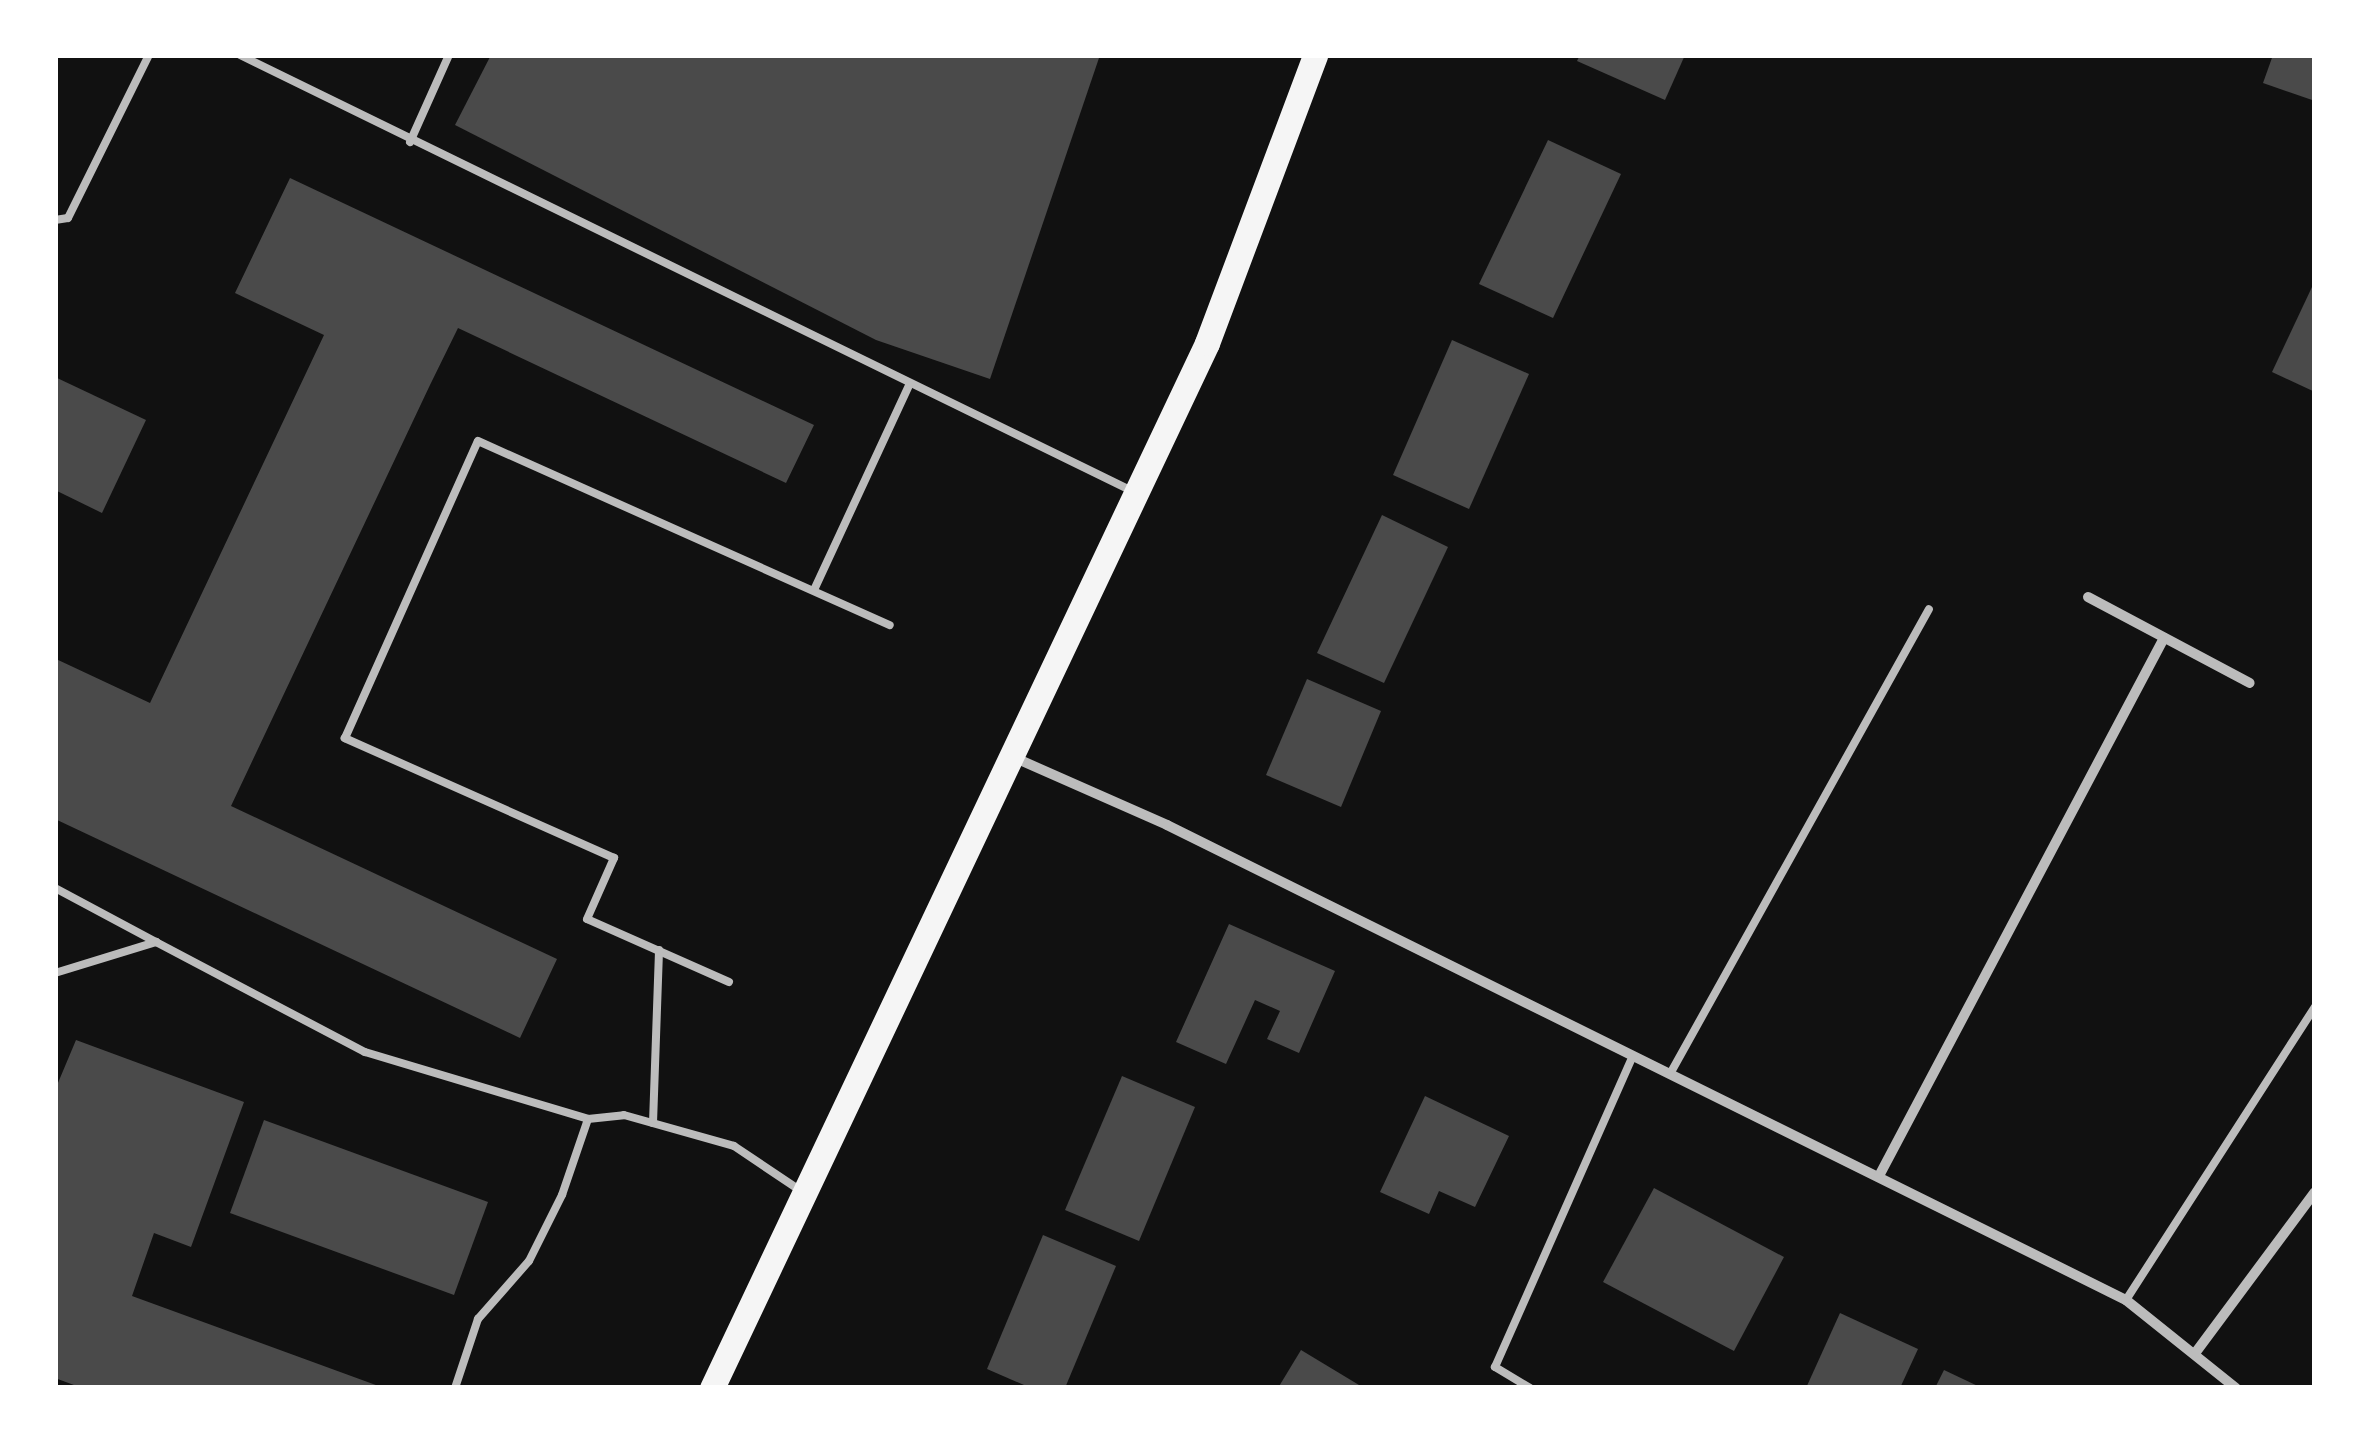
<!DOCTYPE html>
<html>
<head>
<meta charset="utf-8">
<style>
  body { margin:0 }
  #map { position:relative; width:2370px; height:1443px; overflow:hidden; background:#111; font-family:Lora,serif }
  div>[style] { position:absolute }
  .building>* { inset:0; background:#4a4a4a }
  .service>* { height:8px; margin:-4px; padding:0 4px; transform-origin:4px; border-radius:4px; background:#bcbcbc }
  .minor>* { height:10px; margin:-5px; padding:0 5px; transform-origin:5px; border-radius:5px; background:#bcbcbc }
  .primary>* { height:25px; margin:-12.5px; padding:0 12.5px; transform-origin:12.5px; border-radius:12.5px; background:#f5f5f5 }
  span { translate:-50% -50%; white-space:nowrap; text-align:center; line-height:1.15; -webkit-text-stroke:10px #fff; paint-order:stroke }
  .frame { position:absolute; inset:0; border:58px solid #fff; pointer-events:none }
</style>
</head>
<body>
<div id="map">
  <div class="building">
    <div style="clip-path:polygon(491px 55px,1100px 55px,990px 379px,876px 340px,455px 125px)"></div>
    <div style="clip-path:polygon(1580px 55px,1685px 55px,1665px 100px,1577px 61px)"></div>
    <div style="clip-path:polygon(2273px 55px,2315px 55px,2315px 101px,2263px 83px)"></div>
    <div style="clip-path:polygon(1548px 140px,1621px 174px,1553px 318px,1479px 284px)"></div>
    <div style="clip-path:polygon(290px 178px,814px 425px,786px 483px,458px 328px,430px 385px,231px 806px,557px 959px,520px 1038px,55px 819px,56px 659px,150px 703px,324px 335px,235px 293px)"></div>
    <div style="clip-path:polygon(2312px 287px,2315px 289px,2315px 392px,2272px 372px)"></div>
    <div style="clip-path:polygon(1452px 340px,1529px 374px,1469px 509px,1393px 475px)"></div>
    <div style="clip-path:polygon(55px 377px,146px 420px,102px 513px,55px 490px)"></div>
    <div style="clip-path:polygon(1382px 515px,1448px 547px,1384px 683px,1317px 653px)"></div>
    <div style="clip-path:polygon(1307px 679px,1381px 711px,1341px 807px,1266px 775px)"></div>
    <div style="clip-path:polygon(1229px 924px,1335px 971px,1299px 1053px,1267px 1039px,1280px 1011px,1255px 1000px,1226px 1064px,1176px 1042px)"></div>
    <div style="clip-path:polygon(76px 1040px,244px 1102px,191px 1247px,154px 1233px,132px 1296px,384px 1388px,82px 1388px,55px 1378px,55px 1090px)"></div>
    <div style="clip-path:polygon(1122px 1076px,1195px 1107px,1139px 1241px,1065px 1210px)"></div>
    <div style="clip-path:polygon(1425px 1096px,1509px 1136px,1475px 1207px,1439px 1191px,1429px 1214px,1380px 1192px)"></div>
    <div style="clip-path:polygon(264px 1120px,488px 1202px,454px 1295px,230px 1213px)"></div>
    <div style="clip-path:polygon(1654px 1188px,1784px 1257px,1734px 1351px,1603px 1282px)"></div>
    <div style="clip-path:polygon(1043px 1235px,1116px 1266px,1065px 1388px,1031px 1388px,987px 1369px)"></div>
    <div style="clip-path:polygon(1840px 1313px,1918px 1349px,1900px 1388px,1806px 1388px)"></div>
    <div style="clip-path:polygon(1301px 1350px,1364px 1388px,1278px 1388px)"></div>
    <div style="clip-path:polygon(1944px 1370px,1982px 1388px,1935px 1388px)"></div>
  </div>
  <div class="service">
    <div style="left:240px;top:55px;width:991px;rotate:26.05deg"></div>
    <div style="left:410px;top:142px;width:95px;rotate:-65.9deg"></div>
    <div style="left:55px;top:220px;width:13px;rotate:-9deg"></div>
    <div style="left:68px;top:218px;width:182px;rotate:-63.6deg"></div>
    <div style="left:814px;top:590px;width:228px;rotate:-65.1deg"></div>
    <div style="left:55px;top:888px;width:115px;rotate:28.1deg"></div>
    <div style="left:55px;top:973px;width:106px;rotate:-17.1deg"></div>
    <div style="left:156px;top:942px;width:236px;rotate:27.8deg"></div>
    <div style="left:365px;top:1052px;width:233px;rotate:16.7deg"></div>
    <div style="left:588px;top:1119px;width:36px;rotate:-6deg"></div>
    <div style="left:624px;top:1115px;width:114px;rotate:15.7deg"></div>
    <div style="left:734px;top:1146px;width:81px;rotate:33.9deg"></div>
    <div style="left:729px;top:982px;width:155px;rotate:-156.1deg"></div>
    <div style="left:587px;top:919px;width:67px;rotate:-66.1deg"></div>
    <div style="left:614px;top:858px;width:295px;rotate:-156deg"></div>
    <div style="left:345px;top:738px;width:325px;rotate:-65.9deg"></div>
    <div style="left:478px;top:441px;width:451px;rotate:24.1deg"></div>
    <div style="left:1670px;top:1074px;width:532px;rotate:-60.88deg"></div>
    <div style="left:653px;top:1123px;width:173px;rotate:-88deg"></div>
    <div style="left:2126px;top:1300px;width:349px;rotate:-57.2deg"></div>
    <div style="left:455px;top:1388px;width:73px;rotate:-71.6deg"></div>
    <div style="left:478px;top:1319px;width:77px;rotate:-48.7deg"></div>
    <div style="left:529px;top:1261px;width:74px;rotate:-63.4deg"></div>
    <div style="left:562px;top:1195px;width:80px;rotate:-71.1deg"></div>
    <div style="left:1530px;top:1388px;width:41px;rotate:-149deg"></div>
    <div style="left:1495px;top:1367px;width:340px;rotate:-66.1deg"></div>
  </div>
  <div class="minor">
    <div style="left:2088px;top:597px;width:183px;rotate:28deg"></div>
    <div style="left:1013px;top:757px;width:168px;rotate:23.8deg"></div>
    <div style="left:1167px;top:825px;width:1070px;rotate:26.35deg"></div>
    <div style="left:2126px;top:1300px;width:141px;rotate:38.7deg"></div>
    <div style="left:1879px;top:1176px;width:609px;rotate:-62.09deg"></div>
    <div style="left:2196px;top:1352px;width:199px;rotate:-53.4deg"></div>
  </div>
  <div class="primary">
    <div style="left:712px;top:1388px;width:1156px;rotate:-64.65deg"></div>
    <div style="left:1207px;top:343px;width:308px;rotate:-69.4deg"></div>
  </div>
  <div class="frame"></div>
</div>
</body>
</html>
